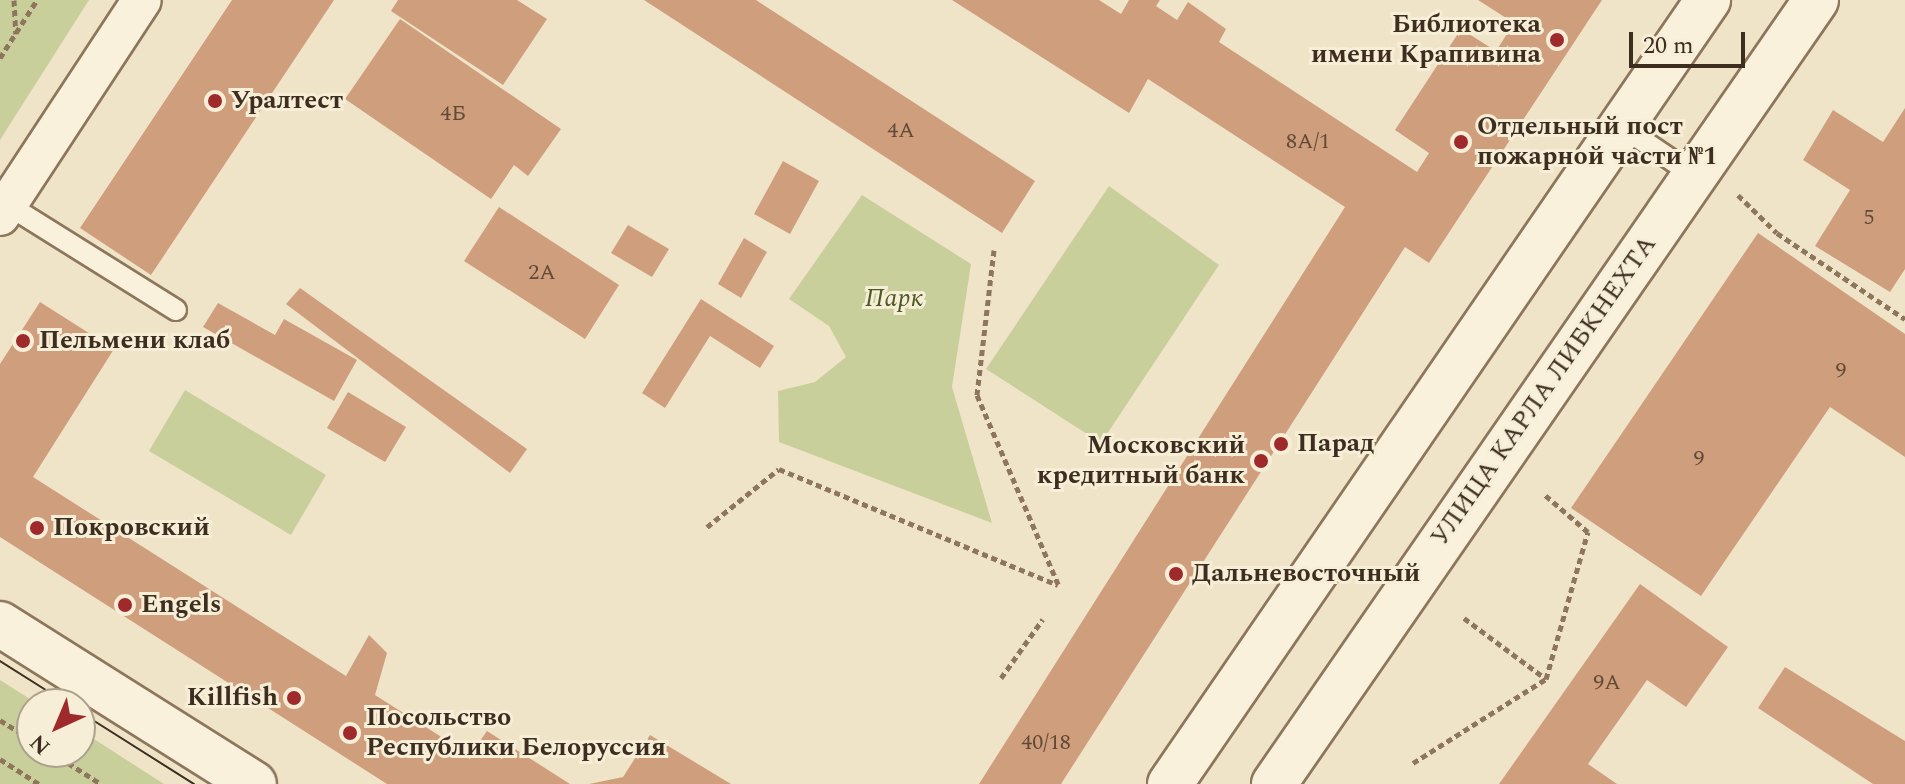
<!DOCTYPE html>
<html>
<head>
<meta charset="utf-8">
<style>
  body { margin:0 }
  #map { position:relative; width:1905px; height:784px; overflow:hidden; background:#f0e4c8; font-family:Spectral,serif }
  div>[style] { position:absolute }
  .green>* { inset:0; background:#c9cf9b }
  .building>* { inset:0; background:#cf9f7d }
  .path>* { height:5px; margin-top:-2.5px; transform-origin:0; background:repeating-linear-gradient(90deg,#8d765c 0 6px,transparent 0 10px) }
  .roads { filter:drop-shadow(2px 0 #8d765c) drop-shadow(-2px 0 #8d765c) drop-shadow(0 2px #8d765c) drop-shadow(0 -2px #8d765c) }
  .lane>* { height:20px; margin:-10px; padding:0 10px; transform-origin:10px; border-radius:10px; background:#faf1dc }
  .street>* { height:38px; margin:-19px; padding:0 19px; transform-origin:19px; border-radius:19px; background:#faf1dc }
  .secondary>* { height:44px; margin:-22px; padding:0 22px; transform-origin:22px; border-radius:22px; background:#faf1dc }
  .tram>* { height:2px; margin:-1px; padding:0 1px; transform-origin:1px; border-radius:1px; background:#3d2e20 }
  .dots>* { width:22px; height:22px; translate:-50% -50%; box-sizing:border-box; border:4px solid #f7eed8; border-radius:50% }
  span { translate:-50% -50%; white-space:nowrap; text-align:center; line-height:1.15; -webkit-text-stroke:6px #f7eed8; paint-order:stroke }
  .number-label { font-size:22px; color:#624a37 }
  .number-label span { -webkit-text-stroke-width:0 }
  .poi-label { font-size:26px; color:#3d2e20; font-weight:700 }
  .right { translate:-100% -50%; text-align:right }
  .left { translate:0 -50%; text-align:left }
  .park-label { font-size:26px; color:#4d5a26; font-style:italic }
  .street-label { font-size:26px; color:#3d2e20 }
  .north { position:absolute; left:16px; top:688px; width:80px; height:80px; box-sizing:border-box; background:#f7eed8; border:2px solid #ada18e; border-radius:50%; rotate:224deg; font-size:22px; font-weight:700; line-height:32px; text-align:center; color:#3d2e20 }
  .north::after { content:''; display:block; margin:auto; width:28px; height:36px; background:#9e2a2b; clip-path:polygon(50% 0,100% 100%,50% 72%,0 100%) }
  .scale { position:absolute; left:1629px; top:32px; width:116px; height:36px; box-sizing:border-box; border:4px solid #3d2e20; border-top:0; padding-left:10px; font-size:24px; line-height:28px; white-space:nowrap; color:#3d2e20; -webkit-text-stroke:6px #f7eed8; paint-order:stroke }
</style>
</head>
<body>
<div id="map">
  <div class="green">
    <div style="clip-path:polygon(0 0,89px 0,0 140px)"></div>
    <div style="clip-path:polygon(1109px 186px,1219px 265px,1101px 443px,986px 369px)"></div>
    <div style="clip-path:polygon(862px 195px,971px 264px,952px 387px,992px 523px,779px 442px,778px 391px,815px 382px,846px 357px,829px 326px,789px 299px)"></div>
    <div style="clip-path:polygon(185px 390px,326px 475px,291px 535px,149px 451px)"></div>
    <div style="clip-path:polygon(0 680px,38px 704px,32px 704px,32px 752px,80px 752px,80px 730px,164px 784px,0 784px)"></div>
  </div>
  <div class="building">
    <div style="clip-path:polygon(232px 0,334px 0,151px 275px,80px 228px)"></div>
    <div style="clip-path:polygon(398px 0,517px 0,547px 19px,503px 85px,391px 11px)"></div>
    <div style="clip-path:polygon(644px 0,756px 0,1035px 181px,1002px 233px)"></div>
    <div style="clip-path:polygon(952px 0,1099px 0,1121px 14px,1129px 0,1160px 0,1156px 6px,1177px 20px,1188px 2px,1226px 29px,1219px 42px,1417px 172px,1429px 153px,1395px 130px,1461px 29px,1496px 51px,1514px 23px,1478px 0,1602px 0,1429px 263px,1405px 247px,1061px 784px,979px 784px,1345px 207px,1148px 79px,1129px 113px)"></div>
    <div style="clip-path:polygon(400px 19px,561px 129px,528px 176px,514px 165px,491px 199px,345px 99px)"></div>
    <div style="clip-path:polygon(1905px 108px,1905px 269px,1890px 292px,1815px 246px,1850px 190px,1803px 160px,1833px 110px,1883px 142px)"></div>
    <div style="clip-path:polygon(783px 161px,819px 181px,790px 234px,754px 214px)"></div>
    <div style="clip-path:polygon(499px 207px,619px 285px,585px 339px,464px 261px)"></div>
    <div style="clip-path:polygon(628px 225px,669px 249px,652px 277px,611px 253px)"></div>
    <div style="clip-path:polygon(1758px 233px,1905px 334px,1905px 457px,1830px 407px,1701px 596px,1571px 508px)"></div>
    <div style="clip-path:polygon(744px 238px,767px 252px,741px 298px,718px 284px)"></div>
    <div style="clip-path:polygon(300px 288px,527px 449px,510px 473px,286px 304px)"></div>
    <div style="clip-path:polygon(701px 299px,774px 346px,760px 368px,710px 336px,665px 408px,642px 393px)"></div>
    <div style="clip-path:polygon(40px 302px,114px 349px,33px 477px,346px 676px,369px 635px,387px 653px,375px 695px,470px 755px,487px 731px,570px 784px,387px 784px,0 537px,0 364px)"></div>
    <div style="clip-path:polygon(218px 303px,275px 335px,284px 319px,357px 360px,334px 401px,203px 327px)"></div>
    <div style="clip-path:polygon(348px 392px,406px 427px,385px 462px,327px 428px)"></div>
    <div style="clip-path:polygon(1640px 584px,1728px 647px,1686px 707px,1647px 680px,1588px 764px,1617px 784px,1499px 784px)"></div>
    <div style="clip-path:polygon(1785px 667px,1905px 741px,1905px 784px,1873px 784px,1758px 708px)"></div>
    <div style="clip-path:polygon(650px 735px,731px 784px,589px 784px,623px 777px)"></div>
  </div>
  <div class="path">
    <div style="left:14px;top:0;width:34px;rotate:87deg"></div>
    <div style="left:0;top:58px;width:69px;rotate:-57.5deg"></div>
    <div style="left:1738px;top:195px;width:54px;rotate:44.3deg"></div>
    <div style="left:1777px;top:233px;width:154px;rotate:33.9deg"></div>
    <div style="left:994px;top:250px;width:146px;rotate:96.7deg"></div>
    <div style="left:977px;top:395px;width:206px;rotate:66.8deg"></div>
    <div style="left:707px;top:527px;width:92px;rotate:-38.9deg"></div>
    <div style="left:779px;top:469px;width:302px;rotate:22.6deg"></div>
    <div style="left:1464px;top:618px;width:102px;rotate:36.6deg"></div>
    <div style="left:1001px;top:678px;width:72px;rotate:-54.6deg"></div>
    <div style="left:0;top:720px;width:38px;rotate:32deg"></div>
    <div style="left:51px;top:752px;width:59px;rotate:32.6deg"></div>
    <div style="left:0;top:759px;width:46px;rotate:32.7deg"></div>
    <div style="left:1413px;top:763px;width:157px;rotate:-32.3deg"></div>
    <div style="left:1546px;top:679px;width:153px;rotate:-74.1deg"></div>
    <div style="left:1588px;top:532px;width:58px;rotate:-139.2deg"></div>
  </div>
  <div class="roads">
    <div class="lane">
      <div style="left:1621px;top:126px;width:89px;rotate:34deg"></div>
      <div style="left:8px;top:205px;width:198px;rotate:32deg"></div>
    </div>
    <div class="street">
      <div style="left:0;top:216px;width:258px;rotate:-56.7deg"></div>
    </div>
    <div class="secondary">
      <div style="left:0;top:624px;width:300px;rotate:32.2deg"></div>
      <div style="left:1170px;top:784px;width:951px;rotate:-55.54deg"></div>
      <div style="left:1274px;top:784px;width:953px;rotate:-55.34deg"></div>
    </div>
  </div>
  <div class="tram">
    <div style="left:0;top:661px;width:80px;rotate:32.3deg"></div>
    <div style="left:80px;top:712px;width:135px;rotate:32.3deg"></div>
  </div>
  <div class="dots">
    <div style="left:1557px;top:40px;background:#9e2a2b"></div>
    <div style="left:215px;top:101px;background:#9e2a2b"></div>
    <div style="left:1461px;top:142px;background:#9e2a2b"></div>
    <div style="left:23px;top:341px;background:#9e2a2b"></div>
    <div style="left:1281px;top:444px;background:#9e2a2b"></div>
    <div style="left:1261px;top:461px;background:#9e2a2b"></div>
    <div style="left:37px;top:528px;background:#9e2a2b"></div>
    <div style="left:1176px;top:574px;background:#9e2a2b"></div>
    <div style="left:125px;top:605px;background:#9e2a2b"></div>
    <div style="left:294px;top:698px;background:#9e2a2b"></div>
    <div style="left:350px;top:733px;background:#9e2a2b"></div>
  </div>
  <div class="number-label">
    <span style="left:453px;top:114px">4Б</span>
    <span style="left:901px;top:131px">4А</span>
    <span style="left:1308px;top:142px">8А/1</span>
    <span style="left:1869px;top:218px">5</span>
    <span style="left:542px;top:273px">2А</span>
    <span style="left:1841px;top:371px">9</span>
    <span style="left:1699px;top:459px">9</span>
    <span style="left:1607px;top:683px">9А</span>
    <span style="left:1046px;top:743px">40/18</span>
  </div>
  <div class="poi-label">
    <span class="right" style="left:1541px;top:40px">Библиотека<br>имени Крапивина</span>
    <span class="left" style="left:231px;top:101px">Уралтест</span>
    <span class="left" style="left:1477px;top:142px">Отдельный пост<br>пожарной части №1</span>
    <span class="left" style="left:39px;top:341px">Пельмени клаб</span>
    <span class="left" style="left:1297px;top:444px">Парад</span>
    <span class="right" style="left:1245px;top:461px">Московский<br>кредитный банк</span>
    <span class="left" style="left:53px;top:528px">Покровский</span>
    <span class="left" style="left:1192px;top:574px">Дальневосточный</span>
    <span class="left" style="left:141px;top:605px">Engels</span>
    <span class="right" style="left:278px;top:698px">Killfish</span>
    <span class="left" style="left:366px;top:733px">Посольство<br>Республики Белоруссия</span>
  </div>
  <div class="park-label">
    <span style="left:894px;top:299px">Парк</span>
  </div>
  <div class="street-label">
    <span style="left:1544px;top:391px;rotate:-55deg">УЛИЦА КАРЛА ЛИБКНЕХТА</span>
  </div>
  <div class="north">N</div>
  <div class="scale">20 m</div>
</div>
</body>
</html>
